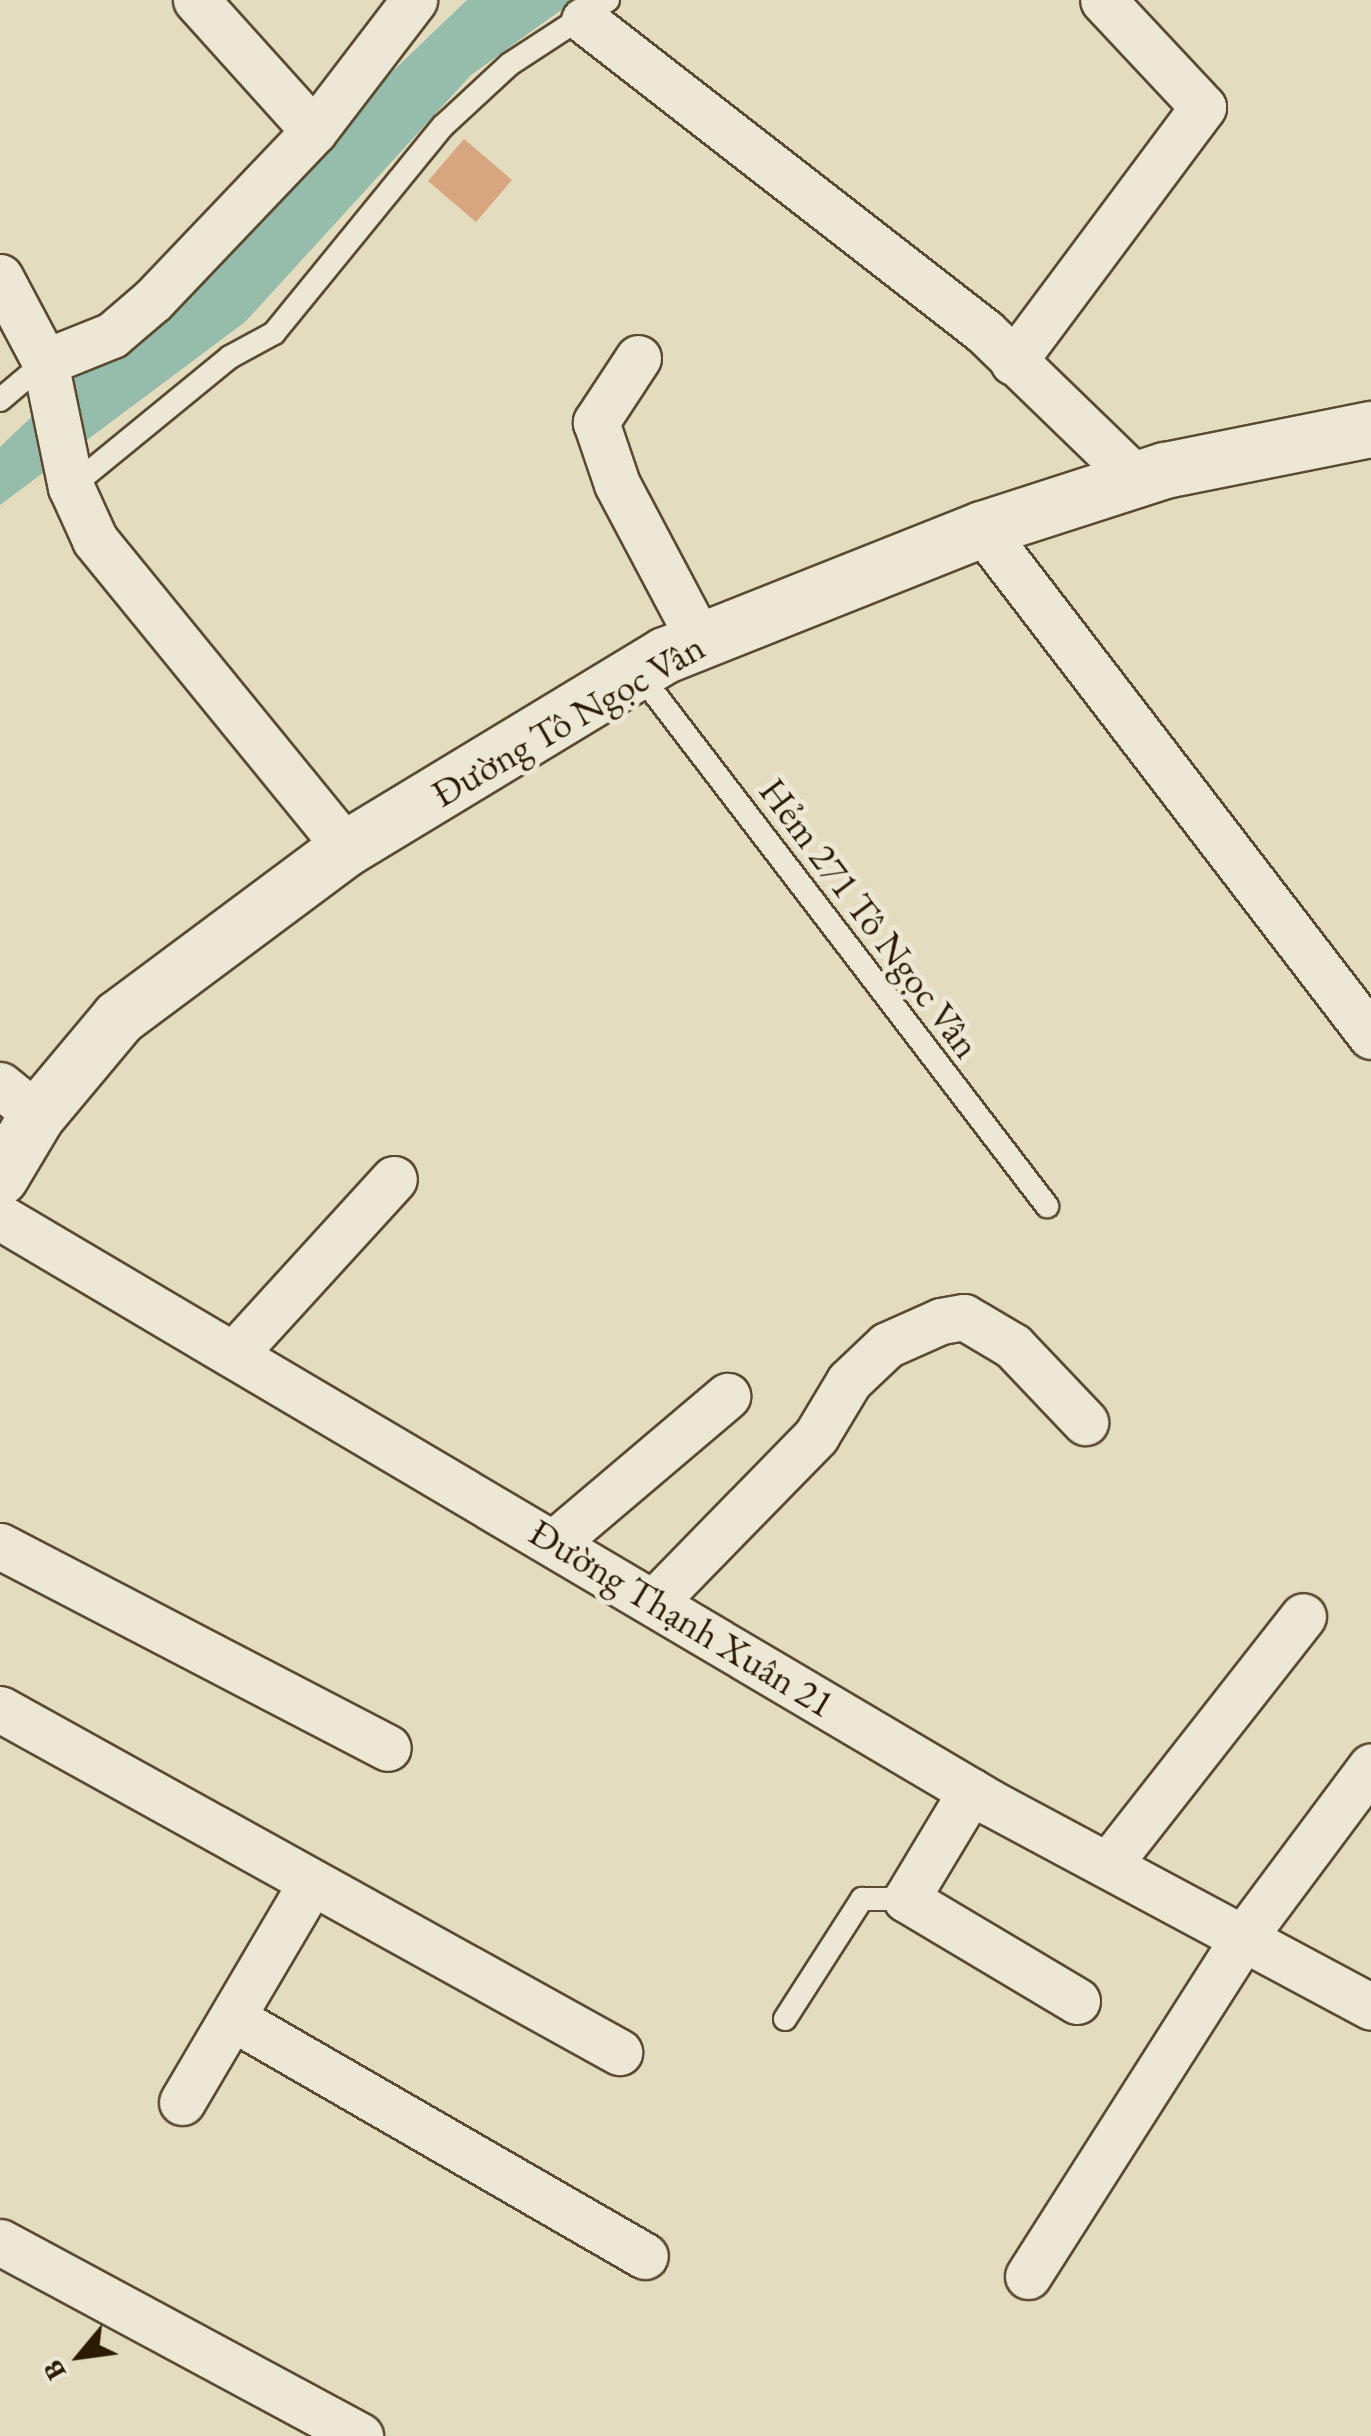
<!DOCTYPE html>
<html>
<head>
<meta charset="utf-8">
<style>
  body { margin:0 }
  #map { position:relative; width:1371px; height:2436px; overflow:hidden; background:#e3dcbf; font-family:"EB Garamond",serif }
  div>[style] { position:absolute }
  .water>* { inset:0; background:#96bcab }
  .building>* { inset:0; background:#d7a681 }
  .roads { filter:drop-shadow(2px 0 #5a4a31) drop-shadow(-2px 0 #5a4a31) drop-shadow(0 2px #5a4a31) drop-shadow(0 -2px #5a4a31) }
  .service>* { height:22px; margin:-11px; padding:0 11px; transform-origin:11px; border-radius:11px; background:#ede8d5 }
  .minor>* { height:45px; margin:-22.5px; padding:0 22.5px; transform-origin:22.5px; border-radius:22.5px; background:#ede8d5 }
  .tertiary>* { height:55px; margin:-27.5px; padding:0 27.5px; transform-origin:27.5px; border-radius:27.5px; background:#ede8d5 }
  span { translate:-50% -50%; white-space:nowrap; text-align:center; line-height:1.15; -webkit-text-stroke:10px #ede8d5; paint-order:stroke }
  .street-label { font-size:38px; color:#2d1a02 }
  .north { position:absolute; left:30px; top:2306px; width:100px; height:100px; -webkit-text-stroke:8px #ede8d5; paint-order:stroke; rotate:241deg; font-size:28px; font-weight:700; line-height:40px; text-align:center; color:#2d1a02 }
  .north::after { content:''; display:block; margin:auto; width:35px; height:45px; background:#2d1a02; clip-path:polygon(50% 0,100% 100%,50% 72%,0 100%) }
</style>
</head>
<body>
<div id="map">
  <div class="water">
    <div style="clip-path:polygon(467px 0,575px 0,471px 75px,245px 322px,0 505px,0 447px)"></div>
  </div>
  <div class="building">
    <div style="clip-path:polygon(464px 139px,512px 180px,476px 222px,428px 181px)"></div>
  </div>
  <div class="roads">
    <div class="service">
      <div style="left:0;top:400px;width:59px;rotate:-40.2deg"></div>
      <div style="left:71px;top:487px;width:205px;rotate:-39.3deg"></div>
      <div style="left:230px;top:357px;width:50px;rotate:-28.6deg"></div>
      <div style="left:274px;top:333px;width:267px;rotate:-50.8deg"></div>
      <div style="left:443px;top:126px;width:91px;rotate:-42.8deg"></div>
      <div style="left:510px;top:64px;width:117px;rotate:-33.1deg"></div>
      <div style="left:638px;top:672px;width:673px;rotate:52.55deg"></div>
      <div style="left:785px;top:2019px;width:143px;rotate:-57.3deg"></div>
      <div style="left:862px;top:1899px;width:44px"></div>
    </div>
    <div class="minor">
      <div style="left:196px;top:0;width:176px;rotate:48deg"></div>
      <div style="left:584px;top:20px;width:508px;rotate:37.88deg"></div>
      <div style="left:985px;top:332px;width:214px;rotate:44.1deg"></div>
      <div style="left:0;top:277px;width:96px;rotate:62.1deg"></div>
      <div style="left:45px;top:362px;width:128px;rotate:78.3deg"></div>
      <div style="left:71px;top:487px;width:58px;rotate:65.6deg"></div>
      <div style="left:95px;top:540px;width:397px;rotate:50.8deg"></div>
      <div style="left:638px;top:358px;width:77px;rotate:123.3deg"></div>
      <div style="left:596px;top:422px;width:65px;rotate:71.3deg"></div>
      <div style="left:617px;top:484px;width:178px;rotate:62.1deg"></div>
      <div style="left:45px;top:362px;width:72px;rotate:-21.9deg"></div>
      <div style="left:112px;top:335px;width:54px;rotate:-40.5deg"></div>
      <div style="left:153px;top:300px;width:233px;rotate:-46.4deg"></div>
      <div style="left:314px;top:131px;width:165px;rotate:-52.6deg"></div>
      <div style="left:1013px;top:362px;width:318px;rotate:-53.3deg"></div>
      <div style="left:1203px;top:107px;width:146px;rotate:-133.1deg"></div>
      <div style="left:982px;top:529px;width:639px;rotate:52.5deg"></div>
      <div style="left:0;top:1085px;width:48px;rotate:39deg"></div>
      <div style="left:0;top:1217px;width:1151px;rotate:30.6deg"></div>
      <div style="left:991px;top:1803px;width:431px;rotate:28.2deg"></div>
      <div style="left:234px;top:1354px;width:237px;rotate:-47.6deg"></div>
      <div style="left:555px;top:1542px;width:226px;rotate:-40.3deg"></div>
      <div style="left:0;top:1546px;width:437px;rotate:27.5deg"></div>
      <div style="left:655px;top:1601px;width:231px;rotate:-45.7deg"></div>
      <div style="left:816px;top:1436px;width:64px;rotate:-59deg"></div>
      <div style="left:849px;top:1381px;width:52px;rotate:-43.5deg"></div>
      <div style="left:887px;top:1345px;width:59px;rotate:-24deg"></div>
      <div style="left:941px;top:1321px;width:23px;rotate:-10deg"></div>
      <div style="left:964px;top:1317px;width:57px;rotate:30.6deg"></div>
      <div style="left:1013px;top:1346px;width:105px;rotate:46.5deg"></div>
      <div style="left:0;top:1709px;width:708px;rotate:28.99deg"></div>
      <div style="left:971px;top:1791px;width:126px;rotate:121deg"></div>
      <div style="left:906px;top:1899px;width:199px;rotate:30.8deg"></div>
      <div style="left:1108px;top:1865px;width:316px;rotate:-51.9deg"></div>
      <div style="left:236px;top:2020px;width:472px;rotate:30deg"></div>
      <div style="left:182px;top:2102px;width:252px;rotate:-59.5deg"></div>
      <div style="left:0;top:2242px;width:409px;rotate:28.3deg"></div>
      <div style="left:1028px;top:2276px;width:401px;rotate:-57.5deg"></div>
      <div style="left:1243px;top:1938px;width:214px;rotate:-53.3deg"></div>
    </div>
    <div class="tertiary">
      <div style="left:0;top:1177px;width:72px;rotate:-59.2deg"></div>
      <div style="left:37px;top:1115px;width:128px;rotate:-50.1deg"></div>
      <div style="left:119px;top:1017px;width:283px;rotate:-36.7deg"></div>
      <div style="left:346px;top:848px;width:373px;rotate:-31.2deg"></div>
      <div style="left:665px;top:655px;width:341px;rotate:-21.7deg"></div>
      <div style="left:982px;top:529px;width:192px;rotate:-17.9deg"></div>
      <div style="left:1165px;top:470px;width:210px;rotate:-11.3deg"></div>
    </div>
  </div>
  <div class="street-label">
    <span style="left:568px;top:720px;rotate:-30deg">Đường Tô Ngọc Vân</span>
    <span style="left:870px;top:918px;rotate:53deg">Hẻm 271 Tô Ngọc Vân</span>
    <span style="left:682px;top:1618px;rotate:31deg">Đường Thạnh Xuân 21</span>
  </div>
  <div class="north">B</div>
</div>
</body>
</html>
